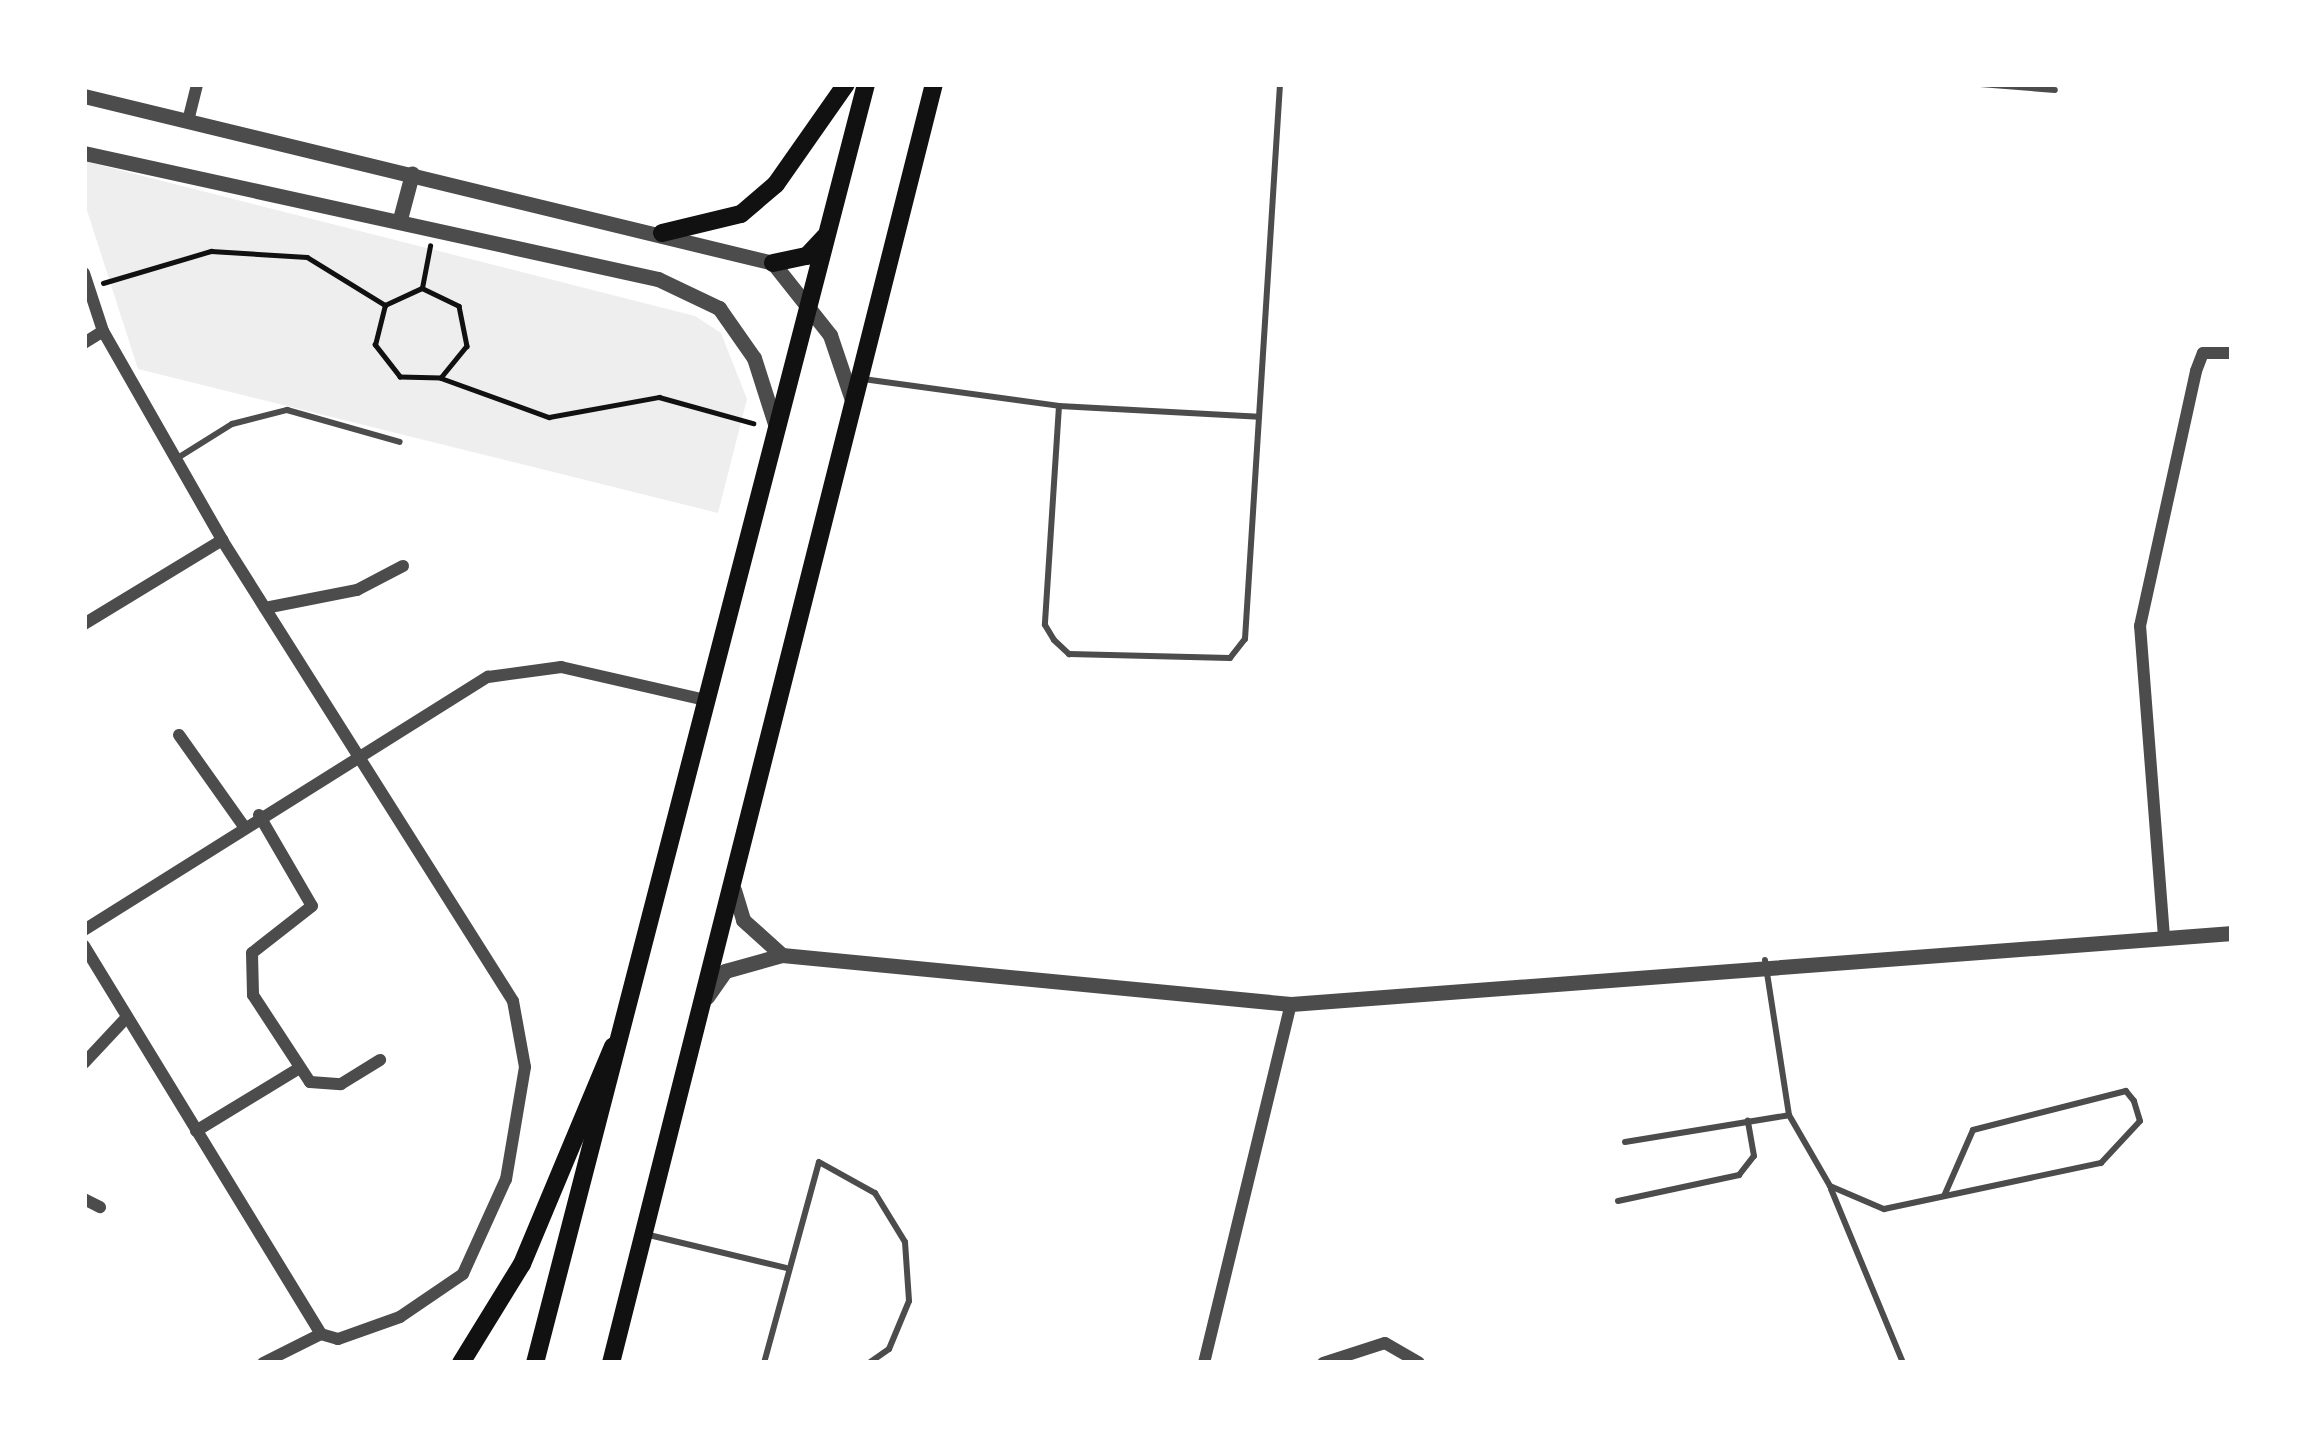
<!DOCTYPE html>
<html>
<head>
<meta charset="utf-8">
<style>
  body { margin:0 }
  #map { position:relative; width:2316px; height:1447px; overflow:hidden; background:#fff; font-family:Mulish,sans-serif }
  div>[style] { position:absolute }
  .green>* { inset:0; background:#eee }
  .path>* { height:4.5px; margin:-2.25px; padding:0 2.25px; transform-origin:2.25px; border-radius:2.25px; background:#111 }
  .service>* { height:6px; margin:-3px; padding:0 3px; transform-origin:3px; border-radius:3px; background:#4c4c4c }
  .minor>* { height:12px; margin:-6px; padding:0 6px; transform-origin:6px; border-radius:6px; background:#4c4c4c }
  .tertiary>* { height:15px; margin:-7.5px; padding:0 7.5px; transform-origin:7.5px; border-radius:7.5px; background:#4c4c4c }
  .primary>* { height:18px; margin:-9px; padding:0 9px; transform-origin:9px; border-radius:9px; background:#111 }
  span { translate:-50% -50%; white-space:nowrap; text-align:center; line-height:1.15; -webkit-text-stroke:12px #fff; paint-order:stroke }
  .frame { position:absolute; inset:0; border:87px solid #fff; pointer-events:none }
</style>
</head>
<body>
<div id="map">
  <div class="green">
    <div style="clip-path:polygon(84px 161px,695px 316px,721px 333px,747px 399px,718px 513px,138px 369px,84px 201px)"></div>
  </div>
  <div class="path">
    <div style="left:103px;top:283px;width:113px;rotate:-16.5deg"></div>
    <div style="left:211px;top:251px;width:96px;rotate:3.6deg"></div>
    <div style="left:307px;top:257px;width:92px;rotate:31.6deg"></div>
    <div style="left:422px;top:288px;width:41px;rotate:25.9deg"></div>
    <div style="left:459px;top:306px;width:41px;rotate:78.7deg"></div>
    <div style="left:467px;top:346px;width:41px;rotate:129.1deg"></div>
    <div style="left:441px;top:378px;width:41px;rotate:-178.6deg"></div>
    <div style="left:400px;top:377px;width:41px;rotate:-128deg"></div>
    <div style="left:375px;top:345px;width:41px;rotate:-76deg"></div>
    <div style="left:385px;top:305px;width:41px;rotate:-24.7deg"></div>
    <div style="left:422px;top:288px;width:43px;rotate:-79.2deg"></div>
    <div style="left:441px;top:378px;width:115px;rotate:19.9deg"></div>
    <div style="left:549px;top:417px;width:112px;rotate:-10.3deg"></div>
    <div style="left:659px;top:397px;width:98px;rotate:15.5deg"></div>
    <div style="left:2076px;top:1363px;width:45px"></div>
  </div>
  <div class="service">
    <div style="left:1980px;top:84px;width:75px;rotate:4.6deg"></div>
    <div style="left:863px;top:379px;width:198px;rotate:7.8deg"></div>
    <div style="left:1059px;top:406px;width:200px;rotate:3.1deg"></div>
    <div style="left:1059px;top:406px;width:219px;rotate:93.7deg"></div>
    <div style="left:1045px;top:625px;width:17px;rotate:59deg"></div>
    <div style="left:1054px;top:640px;width:21px;rotate:43deg"></div>
    <div style="left:1069px;top:654px;width:161px;rotate:1.4deg"></div>
    <div style="left:1230px;top:658px;width:24px;rotate:-52deg"></div>
    <div style="left:1245px;top:639px;width:556px;rotate:-86.39deg"></div>
    <div style="left:176px;top:459px;width:66px;rotate:-32deg"></div>
    <div style="left:232px;top:424px;width:57px;rotate:-14.3deg"></div>
    <div style="left:287px;top:410px;width:117px;rotate:15.8deg"></div>
    <div style="left:1765px;top:960px;width:157px;rotate:81.2deg"></div>
    <div style="left:1789px;top:1115px;width:82px;rotate:60deg"></div>
    <div style="left:1830px;top:1186px;width:59px;rotate:23.1deg"></div>
    <div style="left:1884px;top:1209px;width:222px;rotate:-12deg"></div>
    <div style="left:2101px;top:1163px;width:57px;rotate:-47.1deg"></div>
    <div style="left:2140px;top:1121px;width:21px;rotate:-107deg"></div>
    <div style="left:2134px;top:1101px;width:13px;rotate:-129deg"></div>
    <div style="left:2126px;top:1091px;width:158px;rotate:165.7deg"></div>
    <div style="left:1973px;top:1130px;width:72px;rotate:113.7deg"></div>
    <div style="left:1625px;top:1142px;width:166px;rotate:-9.3deg"></div>
    <div style="left:1831px;top:1189px;width:188px;rotate:67.5deg"></div>
    <div style="left:1618px;top:1201px;width:124px;rotate:-12.1deg"></div>
    <div style="left:1739px;top:1175px;width:24px;rotate:-52deg"></div>
    <div style="left:1754px;top:1156px;width:36px;rotate:-100deg"></div>
    <div style="left:649px;top:1235px;width:141px;rotate:13.5deg"></div>
    <div style="left:764px;top:1363px;width:208px;rotate:-74.7deg"></div>
    <div style="left:819px;top:1162px;width:64px;rotate:29deg"></div>
    <div style="left:875px;top:1193px;width:57px;rotate:58.5deg"></div>
    <div style="left:905px;top:1242px;width:59px;rotate:86.1deg"></div>
    <div style="left:909px;top:1301px;width:52px;rotate:112.6deg"></div>
    <div style="left:889px;top:1349px;width:24px;rotate:145deg"></div>
  </div>
  <div class="minor">
    <div style="left:188px;top:121px;width:38px;rotate:-76deg"></div>
    <div style="left:84px;top:273px;width:61px;rotate:71.9deg"></div>
    <div style="left:103px;top:331px;width:241px;rotate:60.3deg"></div>
    <div style="left:222px;top:540px;width:545px;rotate:57.74deg"></div>
    <div style="left:513px;top:1001px;width:67px;rotate:79.7deg"></div>
    <div style="left:525px;top:1067px;width:114px;rotate:99.6deg"></div>
    <div style="left:506px;top:1179px;width:104px;rotate:114.4deg"></div>
    <div style="left:463px;top:1274px;width:76px;rotate:145.7deg"></div>
    <div style="left:400px;top:1317px;width:66px;rotate:160.5deg"></div>
    <div style="left:338px;top:1339px;width:18px;rotate:-164deg"></div>
    <div style="left:321px;top:1334px;width:455px;rotate:-121.4deg"></div>
    <div style="left:84px;top:343px;width:22px;rotate:-32deg"></div>
    <div style="left:265px;top:608px;width:94px;rotate:-11.1deg"></div>
    <div style="left:357px;top:590px;width:52px;rotate:-27.6deg"></div>
    <div style="left:84px;top:624px;width:162px;rotate:-31.3deg"></div>
    <div style="left:179px;top:735px;width:110px;rotate:54.6deg"></div>
    <div style="left:259px;top:815px;width:105px;rotate:59.8deg"></div>
    <div style="left:312px;top:906px;width:76px;rotate:141.9deg"></div>
    <div style="left:252px;top:953px;width:42px;rotate:88.6deg"></div>
    <div style="left:253px;top:995px;width:104px;rotate:56.8deg"></div>
    <div style="left:310px;top:1082px;width:31px;rotate:4deg"></div>
    <div style="left:341px;top:1084px;width:46px;rotate:-31.6deg"></div>
    <div style="left:84px;top:930px;width:477px;rotate:-32.1deg"></div>
    <div style="left:488px;top:677px;width:74px;rotate:-7.8deg"></div>
    <div style="left:561px;top:667px;width:152px;rotate:12.9deg"></div>
    <div style="left:2164px;top:937px;width:312px;rotate:-94.4deg"></div>
    <div style="left:2140px;top:626px;width:261px;rotate:-77.6deg"></div>
    <div style="left:2196px;top:371px;width:19px;rotate:-69deg"></div>
    <div style="left:2203px;top:353px;width:29px"></div>
    <div style="left:84px;top:1063px;width:63px;rotate:-46.9deg"></div>
    <div style="left:196px;top:1131px;width:119px;rotate:-31.3deg"></div>
    <div style="left:84px;top:1199px;width:18px;rotate:27deg"></div>
    <div style="left:263px;top:1363px;width:65px;rotate:-26.6deg"></div>
    <div style="left:1204px;top:1363px;width:369px;rotate:-76.4deg"></div>
    <div style="left:1323px;top:1363px;width:65px;rotate:-17.9deg"></div>
    <div style="left:1385px;top:1343px;width:39px;rotate:30deg"></div>
  </div>
  <div class="tertiary">
    <div style="left:84px;top:96px;width:709px;rotate:13.62deg"></div>
    <div style="left:773px;top:263px;width:92px;rotate:51.6deg"></div>
    <div style="left:830px;top:335px;width:72px;rotate:71.3deg"></div>
    <div style="left:84px;top:153px;width:588px;rotate:12.38deg"></div>
    <div style="left:658px;top:279px;width:68px;rotate:25.4deg"></div>
    <div style="left:719px;top:308px;width:61px;rotate:55deg"></div>
    <div style="left:754px;top:358px;width:72px;rotate:72.3deg"></div>
    <div style="left:400px;top:219px;width:47px;rotate:-75.1deg"></div>
    <div style="left:734px;top:890px;width:31px;rotate:73deg"></div>
    <div style="left:743px;top:920px;width:52px;rotate:41.9deg"></div>
    <div style="left:707px;top:997px;width:32px;rotate:-55deg"></div>
    <div style="left:725px;top:971px;width:59px;rotate:-15.7deg"></div>
    <div style="left:782px;top:955px;width:511px;rotate:5.5deg"></div>
    <div style="left:1291px;top:1004px;width:944px;rotate:-4.31deg"></div>
  </div>
  <div class="primary">
    <div style="left:662px;top:233px;width:81px;rotate:-13.5deg"></div>
    <div style="left:741px;top:214px;width:46px;rotate:-40.6deg"></div>
    <div style="left:776px;top:184px;width:122px;rotate:-55deg"></div>
    <div style="left:773px;top:263px;width:35px;rotate:-12deg"></div>
    <div style="left:807px;top:256px;width:26px;rotate:-47deg"></div>
    <div style="left:461px;top:1363px;width:116px;rotate:-58.4deg"></div>
    <div style="left:522px;top:1264px;width:236px;rotate:-67.3deg"></div>
    <div style="left:535px;top:1363px;width:1321px;rotate:-75.49deg"></div>
    <div style="left:611px;top:1363px;width:1319px;rotate:-75.83deg"></div>
  </div>
  <div class="frame"></div>
</div>
</body>
</html>
